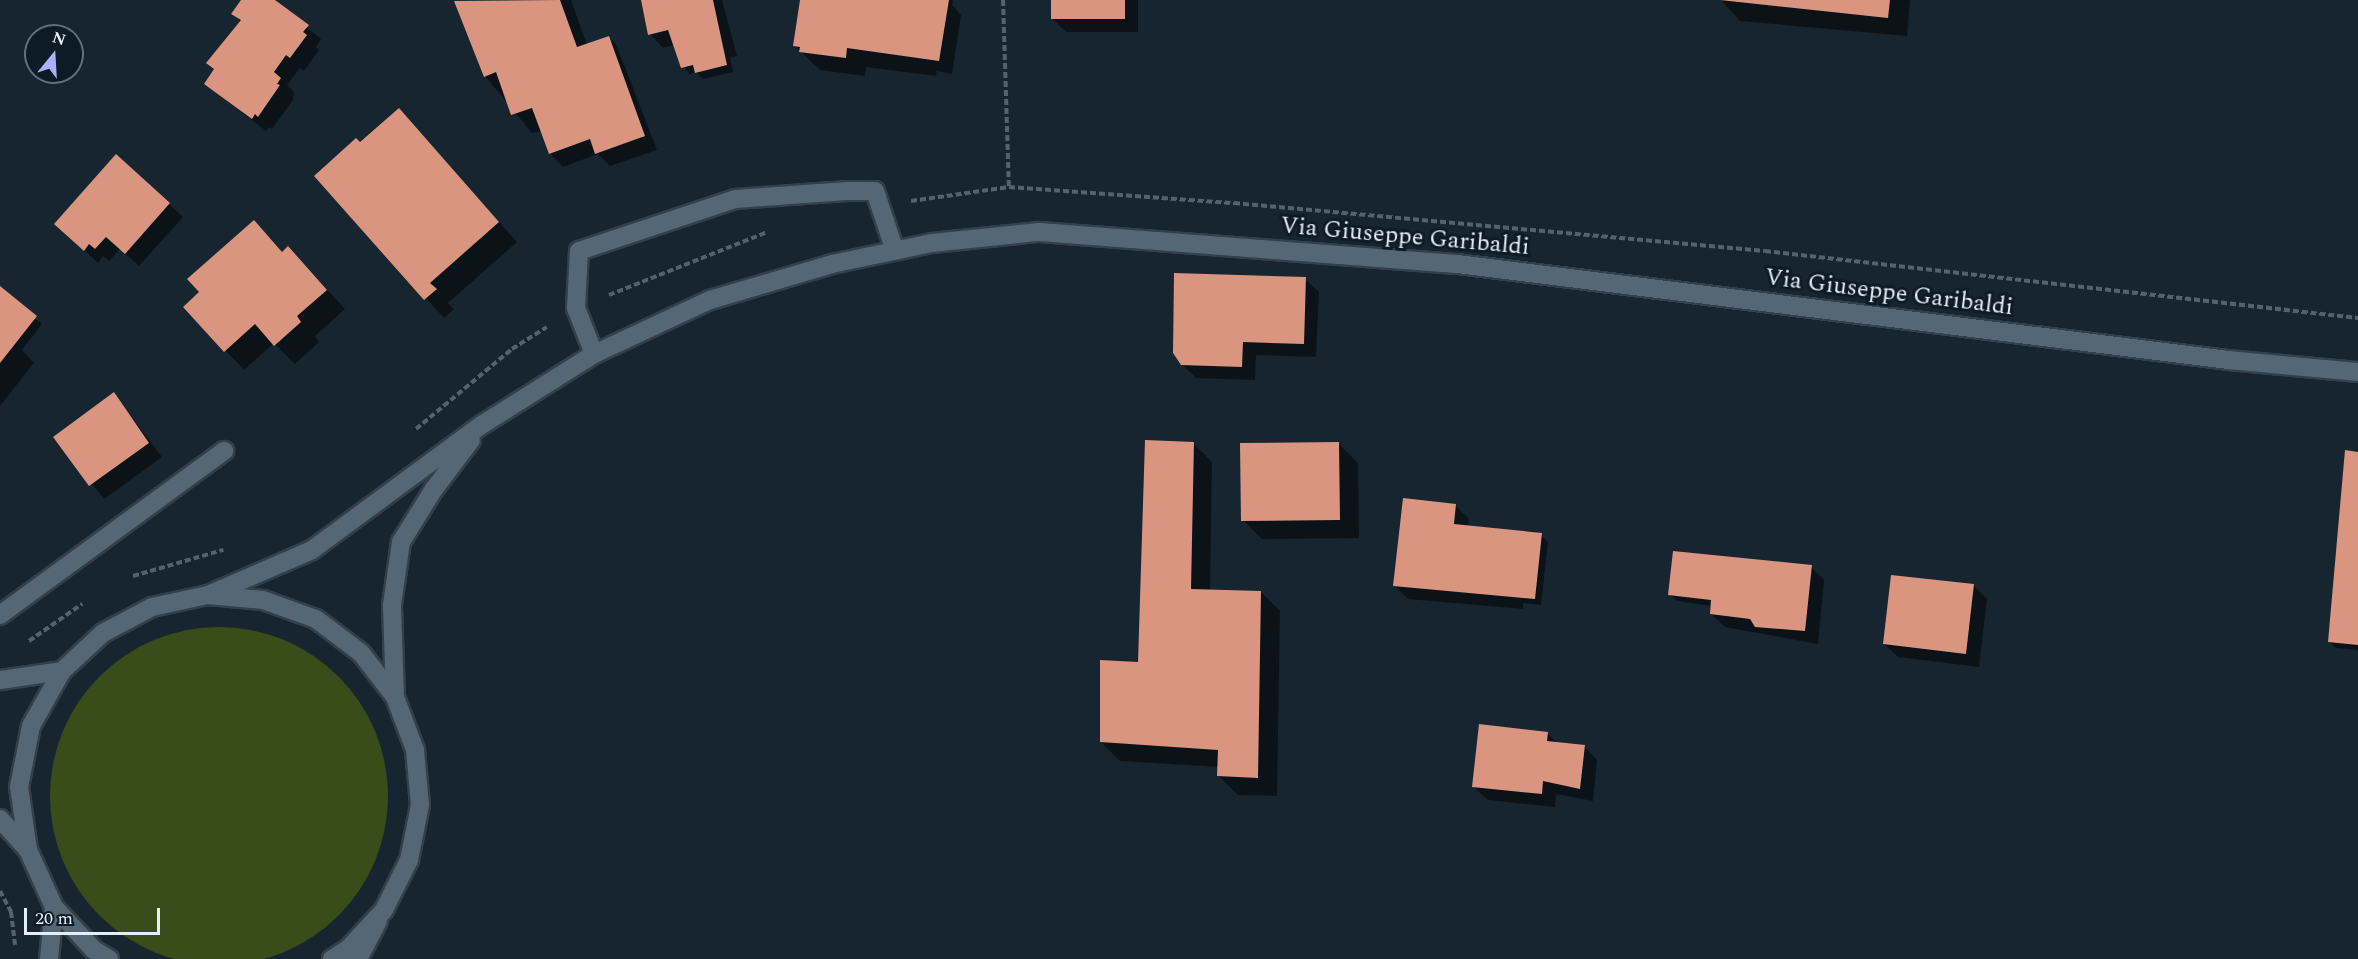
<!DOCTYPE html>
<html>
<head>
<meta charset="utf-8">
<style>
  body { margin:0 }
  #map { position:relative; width:2358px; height:959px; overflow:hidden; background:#162530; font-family:Spectral,serif }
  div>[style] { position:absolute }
  .green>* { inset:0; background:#394d1a }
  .round { border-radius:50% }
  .shadow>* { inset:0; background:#0007 }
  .building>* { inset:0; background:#d99580 }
  .path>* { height:4px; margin-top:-2px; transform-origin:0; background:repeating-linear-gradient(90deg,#55626c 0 6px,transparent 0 9px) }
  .roads { filter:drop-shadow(2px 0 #343f49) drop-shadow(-2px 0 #343f49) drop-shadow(0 2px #343f49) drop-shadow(0 -2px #343f49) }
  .service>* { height:18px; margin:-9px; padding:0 9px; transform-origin:9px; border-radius:9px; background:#556674 }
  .minor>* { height:18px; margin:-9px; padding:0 9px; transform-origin:9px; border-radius:9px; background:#556674 }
  .tertiary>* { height:18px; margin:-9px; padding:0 9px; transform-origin:9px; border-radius:9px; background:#556674 }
  .secondary>* { height:18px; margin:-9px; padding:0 9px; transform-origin:9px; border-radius:9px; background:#556674 }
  span { translate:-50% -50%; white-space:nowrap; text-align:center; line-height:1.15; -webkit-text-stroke:6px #0d1b26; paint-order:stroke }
  .street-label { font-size:24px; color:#e4eef6 }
  .north { position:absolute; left:24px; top:24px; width:60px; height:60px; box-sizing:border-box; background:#0d1b26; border:2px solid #636f79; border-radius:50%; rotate:18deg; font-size:16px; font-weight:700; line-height:24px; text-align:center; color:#e4eef6 }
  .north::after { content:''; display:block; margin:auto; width:21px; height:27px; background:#adaffb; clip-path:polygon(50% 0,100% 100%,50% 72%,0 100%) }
  .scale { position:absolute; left:24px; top:908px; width:136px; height:27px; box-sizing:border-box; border:3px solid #e4eef6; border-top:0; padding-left:8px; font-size:18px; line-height:21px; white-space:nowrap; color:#e4eef6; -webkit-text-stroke:4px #0d1b26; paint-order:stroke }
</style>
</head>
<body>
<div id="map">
  <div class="green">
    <div class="round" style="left:50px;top:627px;width:338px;height:338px"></div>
  </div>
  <div class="shadow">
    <div style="clip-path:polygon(242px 0,273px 0,321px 39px,316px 47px,319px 50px,304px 71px,300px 68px,287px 85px,294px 92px,293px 100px,272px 129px,269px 127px,266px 131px,206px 84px,241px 22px,233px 13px)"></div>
    <div style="clip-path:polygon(571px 0,587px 45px,609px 38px,616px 44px,657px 150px,610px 166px,598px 154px,563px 167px,550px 153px,542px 131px,532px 133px,485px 76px,456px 2px)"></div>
    <div style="clip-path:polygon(642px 0,722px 0,737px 56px,730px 58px,733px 72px,703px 79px,696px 72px,689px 74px,673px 45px,663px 48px,650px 34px)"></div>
    <div style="clip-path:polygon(801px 0,953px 0,952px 5px,961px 15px,952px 74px,937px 71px,936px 76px,866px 67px,865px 76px,820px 70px,795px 46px)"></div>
    <div style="clip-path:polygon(1053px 0,1138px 0,1138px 32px,1066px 32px,1052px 18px)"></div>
    <div style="clip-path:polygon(1721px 0,1910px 0,1907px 36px,1740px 21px)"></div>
    <div style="clip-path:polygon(399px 110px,517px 242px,448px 303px,454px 309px,444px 318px,316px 176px)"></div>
    <div style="clip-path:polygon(169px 204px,183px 217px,139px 266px,120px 249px,109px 261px,103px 256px,98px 263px,56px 224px)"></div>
    <div style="clip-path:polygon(254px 222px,283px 253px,288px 248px,345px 309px,315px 336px,319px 342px,295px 364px,274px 343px,244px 370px,185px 307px,201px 293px)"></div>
    <div style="clip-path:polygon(1305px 279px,1319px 292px,1316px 357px,1256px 355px,1255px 380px,1196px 378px,1182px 364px)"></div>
    <div style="clip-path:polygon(0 288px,42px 324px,22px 350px,34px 363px,0 406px)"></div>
    <div style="clip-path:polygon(114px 394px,162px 457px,104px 499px,55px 437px)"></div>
    <div style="clip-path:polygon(1193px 443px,1212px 462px,1210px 591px,1261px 592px,1280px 611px,1277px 796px,1238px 795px,1219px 776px,1219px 767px,1120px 761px,1101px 742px,1139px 663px)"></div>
    <div style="clip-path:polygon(1339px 444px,1358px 463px,1359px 538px,1262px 539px,1243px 520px)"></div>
    <div style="clip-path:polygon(2358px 453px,2358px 650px,2336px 648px,2329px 641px)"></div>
    <div style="clip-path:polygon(1455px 505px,1469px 519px,1468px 527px,1541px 535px,1548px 542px,1541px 605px,1523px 603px,1523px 609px,1408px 599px,1394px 585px)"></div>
    <div style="clip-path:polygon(1811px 567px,1824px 580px,1818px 644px,1725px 627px,1711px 614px,1712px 606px,1677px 601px,1670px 595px)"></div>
    <div style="clip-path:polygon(1974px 586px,1987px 599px,1979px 667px,1898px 657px,1884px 644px)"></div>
    <div style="clip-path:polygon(1548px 734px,1557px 743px,1584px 746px,1597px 760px,1593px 801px,1556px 794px,1555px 807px,1488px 800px,1474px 787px)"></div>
  </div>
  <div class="building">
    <div style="clip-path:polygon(241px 0,275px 0,309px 25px,303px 32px,307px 35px,290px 58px,286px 55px,274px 72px,281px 78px,277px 84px,280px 85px,258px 117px,255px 114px,252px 119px,204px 84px,214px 69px,206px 63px,241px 20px,231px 14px)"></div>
    <div style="clip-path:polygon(560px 0,577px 47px,609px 36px,645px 136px,595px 154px,590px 139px,549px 154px,532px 108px,511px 115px,496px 72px,484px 77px,454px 1px)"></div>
    <div style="clip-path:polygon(641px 0,713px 0,727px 65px,695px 73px,693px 65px,681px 68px,668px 30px,648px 35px)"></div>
    <div style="clip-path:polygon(800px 0,949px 0,939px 61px,847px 48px,846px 58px,799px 52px,800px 47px,793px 46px)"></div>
    <div style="clip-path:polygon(1051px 0,1125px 0,1125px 19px,1051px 19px)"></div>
    <div style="clip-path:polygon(1720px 0,1890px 0,1888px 18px)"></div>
    <div style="clip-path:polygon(399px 108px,499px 222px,430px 283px,437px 289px,424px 300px,314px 176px,356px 138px,360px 142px)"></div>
    <div style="clip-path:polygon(116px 154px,170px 203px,125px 254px,106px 237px,95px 249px,89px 244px,84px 251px,54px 224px)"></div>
    <div style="clip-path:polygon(254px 220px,282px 252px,288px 246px,327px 290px,297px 316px,301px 322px,274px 346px,255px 324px,224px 352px,183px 307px,199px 292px,187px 279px)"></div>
    <div style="clip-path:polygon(1174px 273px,1306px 277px,1304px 344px,1243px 342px,1242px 367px,1181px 365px,1173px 353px)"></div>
    <div style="clip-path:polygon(0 286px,37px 316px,0 363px)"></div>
    <div style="clip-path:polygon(114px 392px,149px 443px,89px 486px,53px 437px)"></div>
    <div style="clip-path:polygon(1145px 440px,1194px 442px,1191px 589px,1261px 591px,1258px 778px,1217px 776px,1218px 750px,1100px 742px,1100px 660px,1138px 662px)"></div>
    <div style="clip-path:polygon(1339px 442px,1340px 520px,1241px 521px,1240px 443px)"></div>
    <div style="clip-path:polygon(2345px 450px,2358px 452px,2358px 645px,2328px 642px)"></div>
    <div style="clip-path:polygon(1403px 498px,1456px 504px,1454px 524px,1542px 533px,1535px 599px,1393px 586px)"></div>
    <div style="clip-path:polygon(1673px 551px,1812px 565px,1805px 631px,1755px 627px,1750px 619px,1710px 614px,1711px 600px,1668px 595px)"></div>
    <div style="clip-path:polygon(1891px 575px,1974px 584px,1966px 654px,1883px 644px)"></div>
    <div style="clip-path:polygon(1479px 724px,1548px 732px,1547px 741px,1585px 745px,1580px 789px,1543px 781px,1542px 794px,1472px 787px)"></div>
  </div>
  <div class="path">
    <div style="left:1003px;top:0;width:187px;rotate:88.2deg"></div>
    <div style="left:911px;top:201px;width:99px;rotate:-8.1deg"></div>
    <div style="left:1009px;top:187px;width:226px;rotate:4.1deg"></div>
    <div style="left:1234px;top:203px;width:533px;rotate:5.17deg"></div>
    <div style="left:1765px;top:251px;width:597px;rotate:6.45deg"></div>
    <div style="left:609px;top:295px;width:170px;rotate:-21.7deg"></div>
    <div style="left:416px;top:429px;width:125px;rotate:-39.8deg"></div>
    <div style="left:512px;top:349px;width:41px;rotate:-32.2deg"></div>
    <div style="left:133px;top:576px;width:94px;rotate:-16.1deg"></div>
    <div style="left:29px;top:641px;width:65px;rotate:-34.9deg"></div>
    <div style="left:0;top:891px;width:24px;rotate:62deg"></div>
    <div style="left:11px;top:912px;width:33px;rotate:83deg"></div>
  </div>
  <div class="roads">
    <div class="service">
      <div style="left:594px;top:354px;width:49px;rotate:-111.4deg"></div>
      <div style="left:576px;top:308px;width:57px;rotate:-87deg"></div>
      <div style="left:579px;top:251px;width:164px;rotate:-18.4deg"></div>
      <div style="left:735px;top:199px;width:112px;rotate:-4.1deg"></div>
      <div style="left:847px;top:191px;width:28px"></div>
      <div style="left:875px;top:191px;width:63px;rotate:71.6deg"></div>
    </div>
    <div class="minor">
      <div style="left:0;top:615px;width:278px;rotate:-36.2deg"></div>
      <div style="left:358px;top:959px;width:43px;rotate:-62.2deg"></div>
    </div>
    <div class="tertiary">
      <div style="left:0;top:680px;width:63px;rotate:-8.3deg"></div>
      <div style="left:0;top:819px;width:42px;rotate:47.9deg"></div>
    </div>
    <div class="secondary">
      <div style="left:208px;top:595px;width:113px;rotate:-23.4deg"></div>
      <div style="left:312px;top:550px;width:212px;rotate:-36.4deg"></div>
      <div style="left:483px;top:424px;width:131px;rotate:-32.2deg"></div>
      <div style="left:594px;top:354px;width:128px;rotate:-25deg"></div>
      <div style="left:710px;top:300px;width:127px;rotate:-16.4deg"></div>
      <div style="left:832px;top:264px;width:102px;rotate:-11.9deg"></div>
      <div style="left:932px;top:243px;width:108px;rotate:-5.9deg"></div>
      <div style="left:1039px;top:232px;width:419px;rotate:4.4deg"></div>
      <div style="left:1457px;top:264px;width:778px;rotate:7.09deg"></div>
      <div style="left:2229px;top:360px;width:130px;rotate:5.3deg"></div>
      <div style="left:395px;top:697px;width:92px;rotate:-91.9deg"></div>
      <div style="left:392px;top:605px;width:64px;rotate:-81.9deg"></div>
      <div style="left:401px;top:542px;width:62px;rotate:-58.1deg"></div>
      <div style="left:434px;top:489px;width:61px;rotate:-52.9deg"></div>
      <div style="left:49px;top:959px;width:52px;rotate:-84.5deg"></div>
      <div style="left:109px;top:959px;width:17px;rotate:-149deg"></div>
      <div style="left:94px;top:950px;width:59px;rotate:-132.9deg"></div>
      <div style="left:54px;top:907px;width:63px;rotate:-114.5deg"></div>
      <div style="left:28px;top:850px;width:64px;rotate:-98.1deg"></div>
      <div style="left:19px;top:787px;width:62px;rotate:-78.9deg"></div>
      <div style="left:31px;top:726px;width:63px;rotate:-60.6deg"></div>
      <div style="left:62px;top:671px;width:56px;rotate:-42.8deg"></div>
      <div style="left:103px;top:633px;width:55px;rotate:-28deg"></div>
      <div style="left:152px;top:607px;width:57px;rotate:-12.1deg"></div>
      <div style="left:208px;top:595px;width:55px;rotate:5.2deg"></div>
      <div style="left:263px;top:600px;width:56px;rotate:19.7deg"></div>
      <div style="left:316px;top:619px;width:56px;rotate:37.1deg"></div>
      <div style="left:361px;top:653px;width:56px;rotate:52.3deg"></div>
      <div style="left:395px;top:697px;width:57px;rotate:69.3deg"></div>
      <div style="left:415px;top:750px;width:55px;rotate:84.8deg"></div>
      <div style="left:420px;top:805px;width:56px;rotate:101.3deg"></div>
      <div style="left:409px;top:860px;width:56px;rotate:116.6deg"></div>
      <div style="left:384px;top:910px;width:53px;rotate:132.7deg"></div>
      <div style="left:348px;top:949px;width:19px;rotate:148deg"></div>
    </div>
  </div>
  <div class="street-label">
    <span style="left:1405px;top:237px;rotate:5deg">Via Giuseppe Garibaldi</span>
    <span style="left:1889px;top:293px;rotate:7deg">Via Giuseppe Garibaldi</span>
  </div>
  <div class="north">N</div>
  <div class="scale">20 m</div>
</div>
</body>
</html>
